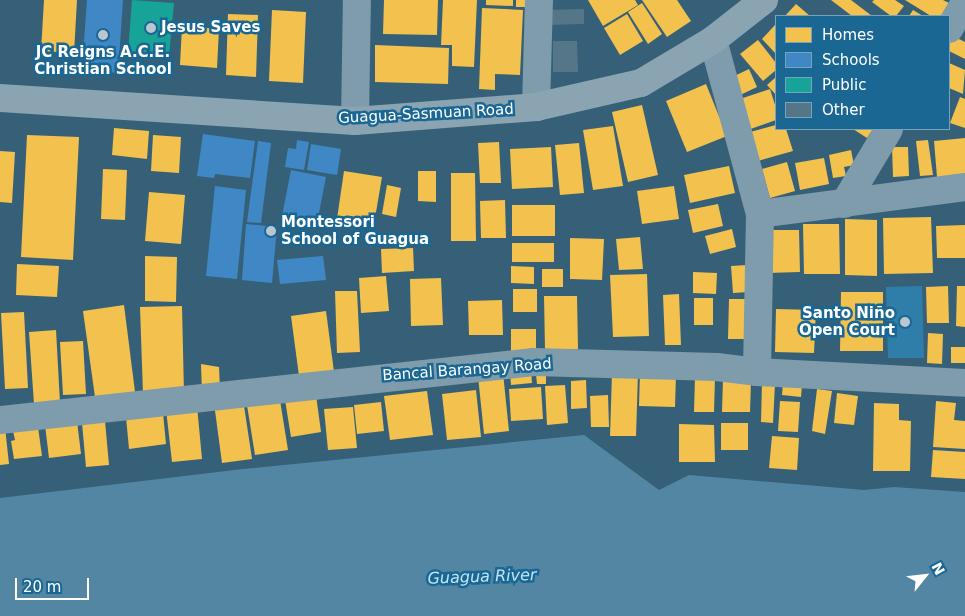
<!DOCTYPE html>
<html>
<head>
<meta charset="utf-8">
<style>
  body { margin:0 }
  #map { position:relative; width:965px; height:616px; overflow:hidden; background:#366078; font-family:"DejaVu Sans",sans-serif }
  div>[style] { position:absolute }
  .green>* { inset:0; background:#2f7ea9 }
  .water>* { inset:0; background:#5286a3 }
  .homes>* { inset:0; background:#f2c14e }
  .schools>* { inset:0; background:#3f88c5 }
  .public>* { inset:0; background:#17a398 }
  .building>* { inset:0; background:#557688 }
  .minor>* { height:28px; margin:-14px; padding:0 14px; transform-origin:14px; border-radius:14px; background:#7e9cab }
  .major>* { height:28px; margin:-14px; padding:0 14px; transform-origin:14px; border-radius:14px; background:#8aa4b2 }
  .dots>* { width:14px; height:14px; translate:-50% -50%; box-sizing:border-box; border:2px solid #1b6793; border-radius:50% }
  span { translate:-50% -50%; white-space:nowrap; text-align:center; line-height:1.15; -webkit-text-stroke:5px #1b6793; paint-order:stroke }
  .poi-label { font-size:15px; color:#fff; font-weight:700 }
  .left { translate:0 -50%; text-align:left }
  .right { translate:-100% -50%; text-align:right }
  .street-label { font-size:15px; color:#fff }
  .water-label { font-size:16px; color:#bee4f7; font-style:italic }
  .legend { position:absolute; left:775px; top:15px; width:175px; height:115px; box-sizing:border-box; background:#1b6793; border:1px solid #76a4be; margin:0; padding:6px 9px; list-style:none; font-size:15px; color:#fff }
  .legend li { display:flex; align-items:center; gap:10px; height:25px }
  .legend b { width:25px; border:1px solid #76a4be }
  .north { position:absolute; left:900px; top:551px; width:50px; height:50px; -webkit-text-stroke:4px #1b6793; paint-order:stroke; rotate:61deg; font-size:14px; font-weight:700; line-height:20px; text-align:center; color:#fff }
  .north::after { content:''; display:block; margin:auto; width:18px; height:22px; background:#fff; clip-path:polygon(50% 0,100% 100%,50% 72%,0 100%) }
  .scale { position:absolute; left:15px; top:578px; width:74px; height:22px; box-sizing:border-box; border:2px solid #fff; border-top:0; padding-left:6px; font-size:15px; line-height:18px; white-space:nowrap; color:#fff; -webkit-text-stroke:4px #1b6793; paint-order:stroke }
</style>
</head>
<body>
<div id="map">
  <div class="green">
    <div style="clip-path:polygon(922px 286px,924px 358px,888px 358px,886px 287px)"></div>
  </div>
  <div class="water">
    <div style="clip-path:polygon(584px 435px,659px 490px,689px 475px,864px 490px,894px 487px,965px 492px,965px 616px,0 616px,0 498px,243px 469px)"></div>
  </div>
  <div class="homes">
    <div style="clip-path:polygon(44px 0,77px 0,74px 53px,41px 51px)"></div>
    <div style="clip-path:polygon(384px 0,438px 0,437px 35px,383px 34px)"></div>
    <div style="clip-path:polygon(443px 0,477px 0,474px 67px,452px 66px,452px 45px,441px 45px)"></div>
    <div style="clip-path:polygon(486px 0,513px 0,513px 6px,486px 5px)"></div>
    <div style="clip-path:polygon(516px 0,526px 0,525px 7px,516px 7px)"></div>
    <div style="clip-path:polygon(588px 0,635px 0,638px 5px,603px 26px)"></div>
    <div style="clip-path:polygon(642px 0,677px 0,691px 21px,667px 37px)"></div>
    <div style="clip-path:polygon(831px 0,851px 0,872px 16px,852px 16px)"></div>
    <div style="clip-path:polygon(874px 0,895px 0,904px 6px,896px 16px,891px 16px,872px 2px)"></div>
    <div style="clip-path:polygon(905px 0,943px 0,949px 3px,942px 16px,931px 16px)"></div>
    <div style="clip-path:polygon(642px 3px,662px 34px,648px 44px,628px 12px)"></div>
    <div style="clip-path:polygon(796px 4px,810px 16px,785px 16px)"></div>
    <div style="clip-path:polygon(482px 8px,523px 10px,520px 75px,495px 74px,495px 90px,479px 89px)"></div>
    <div style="clip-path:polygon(272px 10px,306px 12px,303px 83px,269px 81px)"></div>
    <div style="clip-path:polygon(913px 10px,923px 16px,909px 16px)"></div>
    <div style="clip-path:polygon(228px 14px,258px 15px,256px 77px,226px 75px)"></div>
    <div style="clip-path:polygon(627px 14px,643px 41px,620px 55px,604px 28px)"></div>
    <div style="clip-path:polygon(776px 24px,776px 54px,762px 39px)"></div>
    <div style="clip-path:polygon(182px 26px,219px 29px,217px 68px,180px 65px)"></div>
    <div style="clip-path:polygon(951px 35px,965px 42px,965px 59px,949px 51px)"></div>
    <div style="clip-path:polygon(758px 40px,776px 63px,776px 70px,763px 81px,740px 54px)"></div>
    <div style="clip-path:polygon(375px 45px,449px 48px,448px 84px,375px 82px)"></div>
    <div style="clip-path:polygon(949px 63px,965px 70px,963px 94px,949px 88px)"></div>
    <div style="clip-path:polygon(749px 69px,757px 87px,736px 97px,728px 79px)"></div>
    <div style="clip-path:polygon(776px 77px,776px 95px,767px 85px)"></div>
    <div style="clip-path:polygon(706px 84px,727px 136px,687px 152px,666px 101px)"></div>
    <div style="clip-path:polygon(770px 89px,776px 108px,776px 120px,745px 131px,734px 101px)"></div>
    <div style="clip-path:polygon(960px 97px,965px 99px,965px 128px,950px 123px)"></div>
    <div style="clip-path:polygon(642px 105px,658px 175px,628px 182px,612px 112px)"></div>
    <div style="clip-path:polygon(776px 125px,776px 129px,786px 129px,793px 151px,751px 163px,743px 134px)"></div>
    <div style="clip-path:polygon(613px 126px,623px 186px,593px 190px,583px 130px)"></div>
    <div style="clip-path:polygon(114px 128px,149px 131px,147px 159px,112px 155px)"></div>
    <div style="clip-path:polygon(853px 129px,873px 129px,867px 138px)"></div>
    <div style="clip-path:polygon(27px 135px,79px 137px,73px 260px,21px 257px)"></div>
    <div style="clip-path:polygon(153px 135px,181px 137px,179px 173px,151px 171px)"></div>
    <div style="clip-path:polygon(965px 138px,965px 174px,937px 177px,934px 141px)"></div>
    <div style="clip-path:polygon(928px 140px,933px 175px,920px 176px,916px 141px)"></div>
    <div style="clip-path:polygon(499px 142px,501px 183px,480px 183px,478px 143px)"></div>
    <div style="clip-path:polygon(579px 143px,584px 193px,560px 195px,555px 145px)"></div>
    <div style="clip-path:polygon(551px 147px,553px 187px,512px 189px,510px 149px)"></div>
    <div style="clip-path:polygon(892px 147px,908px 147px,909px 176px,893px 177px)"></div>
    <div style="clip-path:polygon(851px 150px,854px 165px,844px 167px,846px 176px,833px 178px,829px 155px)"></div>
    <div style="clip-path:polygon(0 151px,15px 152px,12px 203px,0 202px)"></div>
    <div style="clip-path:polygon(824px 158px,829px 184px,800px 190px,795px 163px)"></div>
    <div style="clip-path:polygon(787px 162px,795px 191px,770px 198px,762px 169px)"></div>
    <div style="clip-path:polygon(729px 166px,735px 193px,690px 203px,684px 175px)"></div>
    <div style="clip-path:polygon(103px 169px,127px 170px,125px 220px,101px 219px)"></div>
    <div style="clip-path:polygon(344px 171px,382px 177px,374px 224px,337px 219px)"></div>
    <div style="clip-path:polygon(418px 171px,436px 171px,436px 202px,418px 201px)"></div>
    <div style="clip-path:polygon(451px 173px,475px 173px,476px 241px,451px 241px)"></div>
    <div style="clip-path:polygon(387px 185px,401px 188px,396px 217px,382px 214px)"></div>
    <div style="clip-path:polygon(674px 186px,679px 219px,642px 224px,637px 191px)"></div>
    <div style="clip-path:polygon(149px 192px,185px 195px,181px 244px,145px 241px)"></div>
    <div style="clip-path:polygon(505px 200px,506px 238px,481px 238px,480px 201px)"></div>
    <div style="clip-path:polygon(718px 204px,723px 226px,693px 233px,688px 210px)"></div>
    <div style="clip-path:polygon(512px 205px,555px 205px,555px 236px,512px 236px)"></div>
    <div style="clip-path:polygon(931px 217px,933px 273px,884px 274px,883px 218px)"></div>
    <div style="clip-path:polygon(845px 219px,877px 220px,877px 276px,845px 275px)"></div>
    <div style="clip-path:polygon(803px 224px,839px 224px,840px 274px,804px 274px)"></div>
    <div style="clip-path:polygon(965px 225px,965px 258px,937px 258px,936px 226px)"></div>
    <div style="clip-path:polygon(732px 229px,736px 247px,710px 254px,705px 236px)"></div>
    <div style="clip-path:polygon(765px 230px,799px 230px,800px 272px,767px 273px)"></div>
    <div style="clip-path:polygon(640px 237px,643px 269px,619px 270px,616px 239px)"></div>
    <div style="clip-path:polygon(570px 238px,604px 239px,602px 280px,570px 279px)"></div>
    <div style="clip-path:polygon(512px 243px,554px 243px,554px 262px,512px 262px)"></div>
    <div style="clip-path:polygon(413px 248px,414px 271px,382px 273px,381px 249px)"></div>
    <div style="clip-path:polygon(145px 256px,177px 257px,176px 302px,145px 301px)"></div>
    <div style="clip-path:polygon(17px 264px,59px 266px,57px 297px,16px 295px)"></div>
    <div style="clip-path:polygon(747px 265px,749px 292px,733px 293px,731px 266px)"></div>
    <div style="clip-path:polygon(511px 266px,534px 267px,534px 284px,511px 283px)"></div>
    <div style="clip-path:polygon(542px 269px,563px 269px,563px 287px,542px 287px)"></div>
    <div style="clip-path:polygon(693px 272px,717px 273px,716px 294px,693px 293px)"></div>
    <div style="clip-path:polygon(647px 274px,649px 336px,613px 337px,610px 275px)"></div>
    <div style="clip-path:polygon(386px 276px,389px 311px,361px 313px,359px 278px)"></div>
    <div style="clip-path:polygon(441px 278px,443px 325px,411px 326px,410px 279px)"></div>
    <div style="clip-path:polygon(948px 286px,949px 323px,927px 323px,926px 287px)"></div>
    <div style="clip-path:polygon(957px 286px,965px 286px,965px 327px,956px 326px)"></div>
    <div style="clip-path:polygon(513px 289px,537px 289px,537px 312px,513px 312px)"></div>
    <div style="clip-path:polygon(335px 291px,357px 291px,360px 352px,337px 353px)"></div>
    <div style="clip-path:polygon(841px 292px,883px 292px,883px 351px,840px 351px)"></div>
    <div style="clip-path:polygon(679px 294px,681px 345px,665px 345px,663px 295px)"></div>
    <div style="clip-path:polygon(544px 296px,577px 296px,578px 349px,545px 349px)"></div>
    <div style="clip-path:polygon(694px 298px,713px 298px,713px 325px,694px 325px)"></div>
    <div style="clip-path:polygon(729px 299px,749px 299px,749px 339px,728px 339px)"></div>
    <div style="clip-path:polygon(502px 300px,503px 335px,469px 335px,468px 301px)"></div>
    <div style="clip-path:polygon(124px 305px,135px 392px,95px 397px,83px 311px)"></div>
    <div style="clip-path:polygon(182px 306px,184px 394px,143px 394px,140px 307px)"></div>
    <div style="clip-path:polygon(776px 309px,816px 310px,814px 353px,775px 352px)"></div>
    <div style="clip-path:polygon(326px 311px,334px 372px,299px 376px,291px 316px)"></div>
    <div style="clip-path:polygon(24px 312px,28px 388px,5px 389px,1px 313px)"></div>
    <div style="clip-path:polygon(511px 329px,536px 329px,536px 354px,511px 354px)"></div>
    <div style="clip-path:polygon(56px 330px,60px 403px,34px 404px,29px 332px)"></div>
    <div style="clip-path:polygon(928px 333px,943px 334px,942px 364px,927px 363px)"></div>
    <div style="clip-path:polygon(83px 341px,86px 394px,63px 395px,60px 342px)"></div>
    <div style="clip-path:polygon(951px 347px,965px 347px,965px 363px,951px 363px)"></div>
    <div style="clip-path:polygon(201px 364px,219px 367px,220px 390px,202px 393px)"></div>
    <div style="clip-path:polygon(531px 371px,532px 383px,511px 385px,510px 372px)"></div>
    <div style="clip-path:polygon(612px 372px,638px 373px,636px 436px,610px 436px)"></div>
    <div style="clip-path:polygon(640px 372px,676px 374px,675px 407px,639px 406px)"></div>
    <div style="clip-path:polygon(503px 373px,509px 431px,484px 434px,478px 376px)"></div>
    <div style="clip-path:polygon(546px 373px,546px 384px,537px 384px,536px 374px)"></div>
    <div style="clip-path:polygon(695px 377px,715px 377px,714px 412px,694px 412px)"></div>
    <div style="clip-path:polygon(723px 379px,751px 380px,750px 412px,722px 412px)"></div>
    <div style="clip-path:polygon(586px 380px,587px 408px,571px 409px,571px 381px)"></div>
    <div style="clip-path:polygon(762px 383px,775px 383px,773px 423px,761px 422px)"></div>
    <div style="clip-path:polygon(783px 383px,802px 385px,801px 397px,782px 395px)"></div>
    <div style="clip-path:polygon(565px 385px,568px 423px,547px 425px,545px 386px)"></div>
    <div style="clip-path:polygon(541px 387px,543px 419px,511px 421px,509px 389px)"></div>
    <div style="clip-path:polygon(817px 389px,832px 391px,825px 434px,812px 431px)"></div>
    <div style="clip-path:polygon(476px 390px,481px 437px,447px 440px,442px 394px)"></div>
    <div style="clip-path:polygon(427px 391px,433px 435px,390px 440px,384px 396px)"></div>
    <div style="clip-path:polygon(837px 393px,858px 396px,854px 425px,834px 423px)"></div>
    <div style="clip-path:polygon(279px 394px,288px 450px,255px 455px,246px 399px)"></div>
    <div style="clip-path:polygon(316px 395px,321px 432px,291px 437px,285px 400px)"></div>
    <div style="clip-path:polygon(608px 395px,609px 427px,591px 427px,590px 396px)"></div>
    <div style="clip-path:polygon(243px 399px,252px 459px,222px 463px,214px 403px)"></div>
    <div style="clip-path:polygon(780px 401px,800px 402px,798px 432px,778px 431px)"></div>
    <div style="clip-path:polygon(936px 401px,956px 403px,954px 420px,965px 421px,965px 449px,933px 447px)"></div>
    <div style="clip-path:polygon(381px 402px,384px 431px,357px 434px,354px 405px)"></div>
    <div style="clip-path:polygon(874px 403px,899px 404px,899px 420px,911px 421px,910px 471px,873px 471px)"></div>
    <div style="clip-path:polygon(197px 406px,202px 459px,172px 462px,166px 409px)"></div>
    <div style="clip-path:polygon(353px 407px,357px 448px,328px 450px,324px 409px)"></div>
    <div style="clip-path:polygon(163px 413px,166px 444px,129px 449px,126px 417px)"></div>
    <div style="clip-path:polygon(77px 421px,81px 454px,49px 458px,45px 425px)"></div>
    <div style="clip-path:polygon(105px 421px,109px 465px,86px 467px,82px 423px)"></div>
    <div style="clip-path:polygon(721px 423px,748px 423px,748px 450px,721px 450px)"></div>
    <div style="clip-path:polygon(679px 424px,714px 425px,715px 462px,679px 462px)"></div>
    <div style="clip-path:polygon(5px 427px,9px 464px,0 465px,0 428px)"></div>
    <div style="clip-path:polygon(38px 427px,42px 456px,14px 459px,11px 441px,15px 440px,13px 431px)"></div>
    <div style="clip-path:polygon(772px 436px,799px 438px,797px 470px,769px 468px)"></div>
    <div style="clip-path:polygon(933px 450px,965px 452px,965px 479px,931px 477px)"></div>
  </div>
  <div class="schools">
    <div style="clip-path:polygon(87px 0,123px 0,118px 73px,82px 70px)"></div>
    <div style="clip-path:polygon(203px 134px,255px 141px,250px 178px,215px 174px,214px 178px,197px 176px)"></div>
    <div style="clip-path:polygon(297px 140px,309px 142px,304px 170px,285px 167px,288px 148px,296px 149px)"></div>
    <div style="clip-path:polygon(258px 141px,271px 143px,261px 223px,247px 222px)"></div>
    <div style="clip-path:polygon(311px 144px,341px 149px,337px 175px,307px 170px)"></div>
    <div style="clip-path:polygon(291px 170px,326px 177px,316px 228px,281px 221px)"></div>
    <div style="clip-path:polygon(215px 186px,246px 190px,237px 279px,206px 276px)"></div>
    <div style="clip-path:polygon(246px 224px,277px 227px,272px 283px,242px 280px)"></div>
    <div style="clip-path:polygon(323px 256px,326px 280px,280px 284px,277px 260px)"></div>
  </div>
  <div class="public">
    <div style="clip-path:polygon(132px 0,174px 3px,169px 56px,128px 53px)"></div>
  </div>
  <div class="building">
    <div style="clip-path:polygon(584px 9px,584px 24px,547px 25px,546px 10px)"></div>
    <div style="clip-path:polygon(553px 41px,577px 41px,578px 72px,553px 72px)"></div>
  </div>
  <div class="minor">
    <div style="left:949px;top:29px;width:31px;rotate:-59deg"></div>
    <div style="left:713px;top:40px;width:180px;rotate:74.9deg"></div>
    <div style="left:760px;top:214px;width:158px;rotate:91.1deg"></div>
    <div style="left:536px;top:107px;width:107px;rotate:-88.4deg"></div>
    <div style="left:355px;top:121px;width:121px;rotate:-89.1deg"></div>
    <div style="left:844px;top:204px;width:87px;rotate:-59deg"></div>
    <div style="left:760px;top:214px;width:207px;rotate:-7.5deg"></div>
    <div style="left:0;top:420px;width:537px;rotate:-6.2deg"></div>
    <div style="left:534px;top:362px;width:183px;rotate:1.6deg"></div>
    <div style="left:717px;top:367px;width:40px;rotate:7.1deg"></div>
    <div style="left:757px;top:372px;width:208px;rotate:3deg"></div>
  </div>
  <div class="major">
    <div style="left:0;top:98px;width:356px;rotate:3.7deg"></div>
    <div style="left:355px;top:121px;width:182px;rotate:-4.4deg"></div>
    <div style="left:536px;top:107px;width:108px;rotate:-12.9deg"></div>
    <div style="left:641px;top:83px;width:84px;rotate:-30.8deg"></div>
    <div style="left:713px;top:40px;width:65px;rotate:-38.1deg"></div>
  </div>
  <div class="dots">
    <div style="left:151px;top:28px;background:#b9c7d0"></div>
    <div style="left:103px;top:35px;background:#b9c7d0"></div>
    <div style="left:271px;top:231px;background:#b9c7d0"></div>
    <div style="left:905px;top:322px;background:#b9c7d0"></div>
  </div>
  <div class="poi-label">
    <span class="left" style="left:161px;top:28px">Jesus Saves</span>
    <span style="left:103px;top:61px">JC Reigns A.C.E.<br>Christian School</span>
    <span class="left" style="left:281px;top:231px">Montessori<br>School of Guagua</span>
    <span class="right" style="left:895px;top:322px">Santo Niño<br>Open Court</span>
  </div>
  <div class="street-label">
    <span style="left:426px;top:114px;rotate:-3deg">Guagua-Sasmuan Road</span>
    <span style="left:467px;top:370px;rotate:-4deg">Bancal Barangay Road</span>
  </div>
  <div class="water-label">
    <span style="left:482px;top:577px;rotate:-2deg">Guagua River</span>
  </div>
  <ul class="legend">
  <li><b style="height:14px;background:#f2c14e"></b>Homes</li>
  <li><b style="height:14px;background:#3f88c5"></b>Schools</li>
  <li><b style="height:14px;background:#17a398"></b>Public</li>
  <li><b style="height:14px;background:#557688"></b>Other</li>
  </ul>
  <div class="north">N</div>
  <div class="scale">20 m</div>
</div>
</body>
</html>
